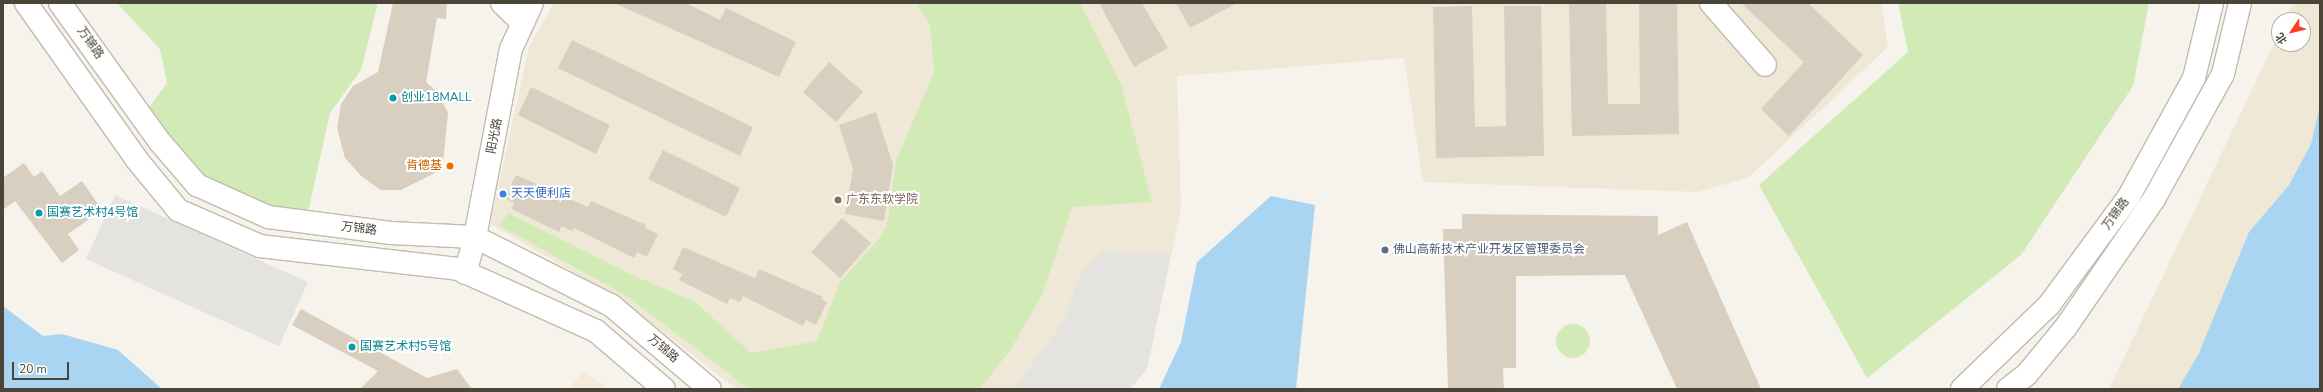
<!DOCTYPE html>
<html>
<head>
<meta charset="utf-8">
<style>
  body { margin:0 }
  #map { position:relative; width:2323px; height:392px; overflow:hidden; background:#f6f3ec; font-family:"Nunito Sans","Noto Sans SC",sans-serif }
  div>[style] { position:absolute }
  .commercial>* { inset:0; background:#f7ead8 }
  .education>* { inset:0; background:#efe8d6 }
  .green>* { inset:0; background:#d2eab5 }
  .round { border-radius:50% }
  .parking>* { inset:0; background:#e5e3e0 }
  .water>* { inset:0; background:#a9d4f2 }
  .building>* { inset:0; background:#d8cfc1 }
  .roads { filter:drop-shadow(1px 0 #c2bbae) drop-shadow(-1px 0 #c2bbae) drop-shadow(0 1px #c2bbae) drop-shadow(0 -1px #c2bbae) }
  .minor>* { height:22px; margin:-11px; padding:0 11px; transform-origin:11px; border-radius:11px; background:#fff }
  .dots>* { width:11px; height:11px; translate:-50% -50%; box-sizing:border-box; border:2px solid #fff; border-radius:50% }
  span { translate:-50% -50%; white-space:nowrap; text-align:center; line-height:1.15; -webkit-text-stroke:4px #fff; paint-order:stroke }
  .street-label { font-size:12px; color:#4b4439 }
  .culture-label { font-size:12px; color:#0d838f }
  .left { translate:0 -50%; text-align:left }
  .food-label { font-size:12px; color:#c56008 }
  .right { translate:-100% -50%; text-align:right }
  .shop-label { font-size:12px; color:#366cbe }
  .education-label { font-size:12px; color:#785e54 }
  .service-label { font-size:12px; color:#4e5e75 }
  .frame { position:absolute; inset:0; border:4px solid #4b4439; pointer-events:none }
  .north { position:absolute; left:2271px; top:12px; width:40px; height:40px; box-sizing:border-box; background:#fff; border:1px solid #b7b4b0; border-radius:50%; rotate:235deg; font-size:11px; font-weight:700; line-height:16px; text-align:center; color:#4b4439 }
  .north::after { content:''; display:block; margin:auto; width:14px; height:18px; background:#fc3f1d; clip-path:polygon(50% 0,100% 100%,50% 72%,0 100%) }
  .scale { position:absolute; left:12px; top:362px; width:57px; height:18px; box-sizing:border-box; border:2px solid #4b4439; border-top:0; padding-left:5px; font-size:12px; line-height:14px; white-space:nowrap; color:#4b4439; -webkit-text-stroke:3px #fff; paint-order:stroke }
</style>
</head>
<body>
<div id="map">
  <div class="commercial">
    <div style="clip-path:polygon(583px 371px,608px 389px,569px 389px)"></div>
  </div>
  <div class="education">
    <div style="clip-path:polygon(554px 3px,1881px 3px,1888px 47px,1749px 177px,1698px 192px,1423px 182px,1404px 58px,1177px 76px,1181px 209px,1147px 369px,1130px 389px,736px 389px,622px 300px,490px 224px,529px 47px)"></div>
    <div style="clip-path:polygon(2293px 3px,2320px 3px,2320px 389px,2109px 389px,2279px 33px,2279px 44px,2303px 44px,2303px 20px,2285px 20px)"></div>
  </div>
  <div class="green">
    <div style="clip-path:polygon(117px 3px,378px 3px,361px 70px,330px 113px,307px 217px,269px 212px,199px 180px,146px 112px,167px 83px,160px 49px)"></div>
    <div style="clip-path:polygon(916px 3px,1080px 3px,1121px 84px,1152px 202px,1072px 207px,1042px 295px,1011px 349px,980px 389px,749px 389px,625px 295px,500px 226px,508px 213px,637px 277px,695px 302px,751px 353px,817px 341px,840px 282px,878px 240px,887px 225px,896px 161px,934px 72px,930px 25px)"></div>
    <div style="clip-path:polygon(1898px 3px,2149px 3px,2133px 86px,2021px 255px,1867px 378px,1759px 185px,1908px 52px)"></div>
    <div class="round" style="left:1556px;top:324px;width:34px;height:34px"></div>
  </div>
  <div class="parking">
    <div style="clip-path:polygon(115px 195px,308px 282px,279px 346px,86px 259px)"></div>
    <div style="clip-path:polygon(1102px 251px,1171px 254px,1147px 369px,1130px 389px,1013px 389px,1063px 322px,1081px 273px)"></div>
  </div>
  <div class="water">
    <div style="clip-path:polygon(2320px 106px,2320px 389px,2178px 389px,2199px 353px,2249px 232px,2289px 185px,2311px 144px)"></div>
    <div style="clip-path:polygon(1271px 196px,1315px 205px,1296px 389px,1159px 389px,1181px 342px,1197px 262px)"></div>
    <div style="clip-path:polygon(3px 306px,43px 336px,62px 334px,118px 350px,162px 389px,3px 389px)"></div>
  </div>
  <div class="building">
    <div style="clip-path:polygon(393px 3px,447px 3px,446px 19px,437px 18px,426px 82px,438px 93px,448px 113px,443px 163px,435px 173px,401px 190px,381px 190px,361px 176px,345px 158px,337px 128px,341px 104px,353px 86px,378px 72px)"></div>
    <div style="clip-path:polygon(614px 3px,686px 3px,720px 20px,726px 8px,796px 42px,779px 77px)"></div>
    <div style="clip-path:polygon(1099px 3px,1142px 3px,1168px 48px,1134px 67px)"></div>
    <div style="clip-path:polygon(1176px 3px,1237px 3px,1190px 28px)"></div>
    <div style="clip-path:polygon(1569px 3px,1606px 3px,1608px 104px,1640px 104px,1639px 3px,1677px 3px,1679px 134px,1572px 136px)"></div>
    <div style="clip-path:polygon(1741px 3px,1808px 3px,1863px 55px,1789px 136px,1761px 109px,1804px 62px)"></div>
    <div style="clip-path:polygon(1472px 6px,1475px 127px,1506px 126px,1504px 6px,1541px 6px,1544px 156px,1436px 158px,1433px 7px)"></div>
    <div style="clip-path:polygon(572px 40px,753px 127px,740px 156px,558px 68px)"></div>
    <div style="clip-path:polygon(829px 62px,863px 92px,836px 122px,803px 92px)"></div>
    <div style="clip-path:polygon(531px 87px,610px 125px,596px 154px,518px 115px)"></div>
    <div style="clip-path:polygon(876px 112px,893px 165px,884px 221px,845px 214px,853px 169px,839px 125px)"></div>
    <div style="clip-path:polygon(663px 150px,740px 188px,726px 217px,648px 179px)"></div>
    <div style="clip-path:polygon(24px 163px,34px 177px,42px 171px,60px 196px,82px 181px,102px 210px,68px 234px,79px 250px,62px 263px,15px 201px,3px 210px,3px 178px)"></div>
    <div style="clip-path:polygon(516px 175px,588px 207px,591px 201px,646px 225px,645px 228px,658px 234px,647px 257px,637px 252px,634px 258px,574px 228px,572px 231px,562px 226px,559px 232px,512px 209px,514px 203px,505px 198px)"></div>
    <div style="clip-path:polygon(1462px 214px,1658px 216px,1658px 235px,1687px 222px,1761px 389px,1677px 389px,1625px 275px,1516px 276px,1516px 368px,1503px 368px,1504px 389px,1448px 389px,1443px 229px,1462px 229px)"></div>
    <div style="clip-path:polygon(842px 218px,871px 243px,840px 278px,811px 252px)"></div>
    <div style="clip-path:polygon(683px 247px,755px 278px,759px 269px,823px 297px,821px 299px,827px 302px,816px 325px,806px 320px,803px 326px,743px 296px,740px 302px,730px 298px,727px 304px,679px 280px,682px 274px,673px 269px)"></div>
    <div style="clip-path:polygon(301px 309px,427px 378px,457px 369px,472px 389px,360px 389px,378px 371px,292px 325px)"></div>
  </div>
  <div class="roads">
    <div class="minor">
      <div style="left:26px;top:3px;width:192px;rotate:54.7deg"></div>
      <div style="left:137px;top:160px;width:65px;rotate:50.6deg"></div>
      <div style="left:178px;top:210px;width:90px;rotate:23.7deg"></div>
      <div style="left:260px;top:246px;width:199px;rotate:6.6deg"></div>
      <div style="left:458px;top:269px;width:151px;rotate:24.2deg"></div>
      <div style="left:596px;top:331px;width:89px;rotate:40.5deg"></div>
      <div style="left:60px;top:3px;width:171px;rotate:54.3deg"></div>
      <div style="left:160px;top:142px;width:57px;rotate:49.3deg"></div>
      <div style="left:197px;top:185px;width:78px;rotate:24.3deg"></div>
      <div style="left:268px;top:217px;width:124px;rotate:7.4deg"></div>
      <div style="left:391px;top:233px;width:84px;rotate:2.7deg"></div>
      <div style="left:475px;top:237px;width:153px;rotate:26.7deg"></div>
      <div style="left:612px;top:306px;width:128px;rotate:40.3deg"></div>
      <div style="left:502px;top:3px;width:29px;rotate:44deg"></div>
      <div style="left:1711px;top:3px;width:82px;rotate:48.9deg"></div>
      <div style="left:465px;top:273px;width:37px;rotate:-74deg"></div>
      <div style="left:475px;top:237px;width:191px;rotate:-79.2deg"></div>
      <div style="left:511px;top:49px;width:51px;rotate:-65.5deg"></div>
      <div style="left:1962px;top:389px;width:121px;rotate:-44deg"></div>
      <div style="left:2049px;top:305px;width:133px;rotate:-53.6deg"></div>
      <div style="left:2128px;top:198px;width:137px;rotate:-61.2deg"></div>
      <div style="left:2194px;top:78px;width:77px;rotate:-76.5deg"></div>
      <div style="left:2008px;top:389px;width:24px;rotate:-38deg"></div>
      <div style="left:2027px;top:374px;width:61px;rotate:-50.3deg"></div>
      <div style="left:2066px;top:327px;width:155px;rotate:-55.5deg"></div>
      <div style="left:2154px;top:199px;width:143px;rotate:-61.1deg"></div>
      <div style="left:2223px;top:74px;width:73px;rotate:-76.5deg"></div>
    </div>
  </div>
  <div class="dots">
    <div style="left:393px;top:98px;background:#0f9aa8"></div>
    <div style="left:450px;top:166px;background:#e8710a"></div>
    <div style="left:503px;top:194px;background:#3f7fe0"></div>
    <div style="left:838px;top:200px;background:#8d6e63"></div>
    <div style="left:39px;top:213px;background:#0f9aa8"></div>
    <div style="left:1385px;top:250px;background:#5c6f8a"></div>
    <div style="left:352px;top:347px;background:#0f9aa8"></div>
  </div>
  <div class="street-label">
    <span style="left:90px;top:43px;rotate:55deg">万锦路</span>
    <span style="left:495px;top:136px;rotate:-79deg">阳光路</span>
    <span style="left:2116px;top:214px;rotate:-54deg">万锦路</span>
    <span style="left:359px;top:229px;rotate:7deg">万锦路</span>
    <span style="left:663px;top:349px;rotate:40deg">万锦路</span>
  </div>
  <div class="culture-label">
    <span class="left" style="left:401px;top:98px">创业18MALL</span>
    <span class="left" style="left:47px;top:213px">国赛艺术村4号馆</span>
    <span class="left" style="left:360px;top:347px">国赛艺术村5号馆</span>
  </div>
  <div class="food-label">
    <span class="right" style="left:442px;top:166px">肯德基</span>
  </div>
  <div class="shop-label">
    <span class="left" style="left:511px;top:194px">天天便利店</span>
  </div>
  <div class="education-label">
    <span class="left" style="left:846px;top:200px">广东东软学院</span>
  </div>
  <div class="service-label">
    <span class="left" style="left:1393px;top:250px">佛山高新技术产业开发区管理委员会</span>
  </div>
  <div class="frame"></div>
  <div class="north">北</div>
  <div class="scale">20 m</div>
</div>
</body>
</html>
